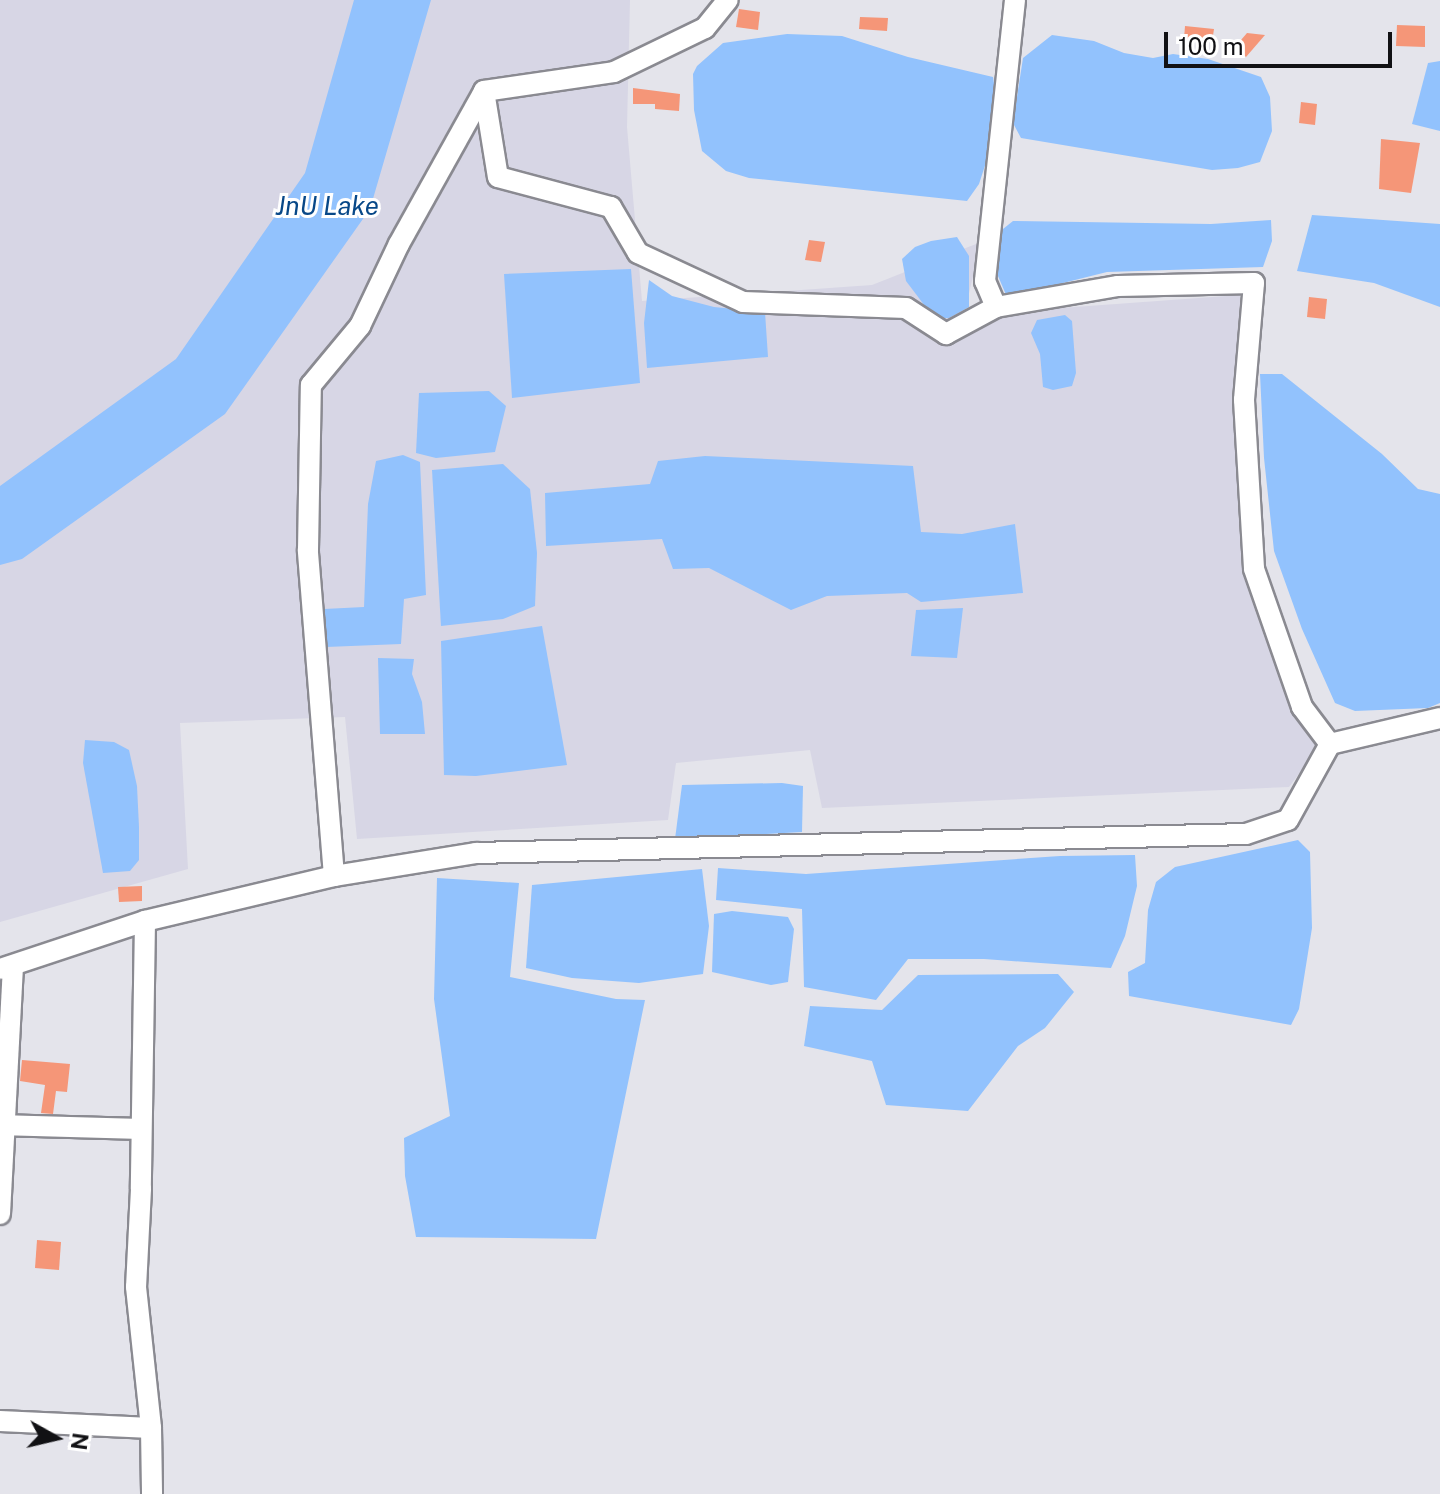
<!DOCTYPE html>
<html>
<head>
<meta charset="utf-8">
<style>
  body { margin:0 }
  #map { position:relative; width:1440px; height:1494px; overflow:hidden; background:#e4e4eb; font-family:"Public Sans",sans-serif }
  div>[style] { position:absolute }
  .built>* { inset:0; background:#d7d6e5 }
  .water>* { inset:0; background:#92c2fd }
  .building>* { inset:0; background:#f59678 }
  .roads { filter:drop-shadow(2px 0 #8a8a91) drop-shadow(-2px 0 #8a8a91) drop-shadow(0 2px #8a8a91) drop-shadow(0 -2px #8a8a91) }
  .minor>* { height:20px; margin:-10px; padding:0 10px; transform-origin:10px; border-radius:10px; background:#fff }
  span { translate:-50% -50%; white-space:nowrap; text-align:center; line-height:1.15; -webkit-text-stroke:6px #fff; paint-order:stroke }
  .water-label { font-size:26px; color:#084888; font-style:italic }
  .north { position:absolute; left:16px; top:1398px; width:80px; height:80px; -webkit-text-stroke:6px #fff; paint-order:stroke; rotate:98deg; font-size:22px; font-weight:700; line-height:32px; text-align:center; color:#111114 }
  .north::after { content:''; display:block; margin:auto; width:28px; height:36px; background:#111114; clip-path:polygon(50% 0,100% 100%,50% 72%,0 100%) }
  .scale { position:absolute; left:1164px; top:32px; width:228px; height:36px; box-sizing:border-box; border:4px solid #111114; border-top:0; padding-left:10px; font-size:24px; line-height:28px; white-space:nowrap; color:#111114; -webkit-text-stroke:6px #fff; paint-order:stroke }
</style>
</head>
<body>
<div id="map">
  <div class="built">
    <div style="clip-path:polygon(0 0,630px 0,627px 127px,642px 301px,872px 285px,981px 242px,964px 315px,1240px 295px,1243px 530px,1320px 746px,1289px 787px,822px 808px,810px 750px,676px 763px,668px 820px,357px 839px,345px 717px,180px 723px,188px 869px,0 922px)"></div>
  </div>
  <div class="water">
    <div style="clip-path:polygon(354px 0,431px 0,370px 209px,225px 414px,22px 559px,0 565px,0 486px,176px 359px,305px 173px)"></div>
    <div style="clip-path:polygon(787px 34px,842px 36px,908px 57px,993px 77px,999px 114px,994px 138px,979px 184px,967px 201px,749px 178px,726px 171px,702px 151px,694px 110px,693px 74px,697px 66px,723px 43px)"></div>
    <div style="clip-path:polygon(1052px 35px,1094px 41px,1124px 53px,1153px 58px,1173px 54px,1208px 59px,1261px 77px,1270px 97px,1272px 131px,1260px 162px,1238px 168px,1212px 170px,1021px 138px,1013px 123px,1023px 58px)"></div>
    <div style="clip-path:polygon(1440px 61px,1440px 131px,1412px 124px,1428px 63px)"></div>
    <div style="clip-path:polygon(1312px 215px,1440px 224px,1440px 307px,1374px 283px,1297px 271px)"></div>
    <div style="clip-path:polygon(1271px 220px,1272px 241px,1263px 267px,1107px 272px,1007px 297px,995px 269px,996px 245px,1003px 229px,1013px 221px,1211px 224px)"></div>
    <div style="clip-path:polygon(957px 237px,969px 256px,969px 307px,949px 318px,934px 318px,906px 281px,902px 259px,915px 247px,931px 241px)"></div>
    <div style="clip-path:polygon(631px 269px,640px 383px,512px 398px,504px 274px)"></div>
    <div style="clip-path:polygon(649px 280px,672px 296px,714px 307px,765px 312px,768px 357px,647px 368px,644px 323px)"></div>
    <div style="clip-path:polygon(1065px 315px,1072px 321px,1076px 373px,1072px 386px,1053px 390px,1043px 387px,1040px 354px,1031px 333px,1037px 320px)"></div>
    <div style="clip-path:polygon(1260px 374px,1282px 374px,1382px 454px,1418px 489px,1440px 494px,1440px 703px,1428px 708px,1355px 711px,1335px 703px,1302px 629px,1274px 551px,1264px 458px)"></div>
    <div style="clip-path:polygon(489px 391px,506px 406px,495px 452px,436px 458px,416px 453px,419px 393px)"></div>
    <div style="clip-path:polygon(403px 455px,420px 462px,426px 595px,404px 599px,401px 644px,326px 647px,324px 609px,364px 607px,368px 504px,376px 461px)"></div>
    <div style="clip-path:polygon(705px 456px,913px 466px,921px 532px,962px 534px,1015px 524px,1023px 593px,921px 602px,907px 593px,827px 596px,791px 610px,709px 568px,673px 569px,662px 539px,546px 546px,545px 493px,650px 484px,658px 461px)"></div>
    <div style="clip-path:polygon(503px 464px,530px 489px,537px 553px,535px 606px,503px 619px,441px 626px,432px 470px)"></div>
    <div style="clip-path:polygon(963px 608px,957px 658px,911px 656px,916px 610px)"></div>
    <div style="clip-path:polygon(542px 626px,567px 765px,476px 776px,444px 775px,441px 641px)"></div>
    <div style="clip-path:polygon(378px 658px,414px 659px,412px 674px,422px 702px,425px 734px,380px 734px)"></div>
    <div style="clip-path:polygon(85px 740px,114px 742px,129px 750px,137px 786px,139px 827px,139px 860px,130px 871px,103px 873px,83px 763px)"></div>
    <div style="clip-path:polygon(782px 783px,803px 786px,802px 832px,675px 839px,682px 785px)"></div>
    <div style="clip-path:polygon(1298px 840px,1310px 852px,1312px 928px,1299px 1009px,1291px 1025px,1129px 996px,1128px 972px,1145px 963px,1148px 910px,1156px 882px,1175px 867px)"></div>
    <div style="clip-path:polygon(1135px 855px,1137px 886px,1125px 936px,1111px 968px,984px 959px,908px 959px,876px 1000px,804px 987px,802px 909px,716px 900px,718px 868px,806px 874px,1060px 856px)"></div>
    <div style="clip-path:polygon(702px 869px,709px 926px,703px 974px,639px 983px,572px 978px,526px 968px,532px 885px)"></div>
    <div style="clip-path:polygon(437px 878px,519px 883px,510px 977px,616px 999px,645px 1000px,596px 1239px,416px 1237px,405px 1176px,404px 1138px,450px 1116px,434px 999px)"></div>
    <div style="clip-path:polygon(732px 911px,788px 917px,794px 929px,788px 982px,771px 985px,712px 972px,714px 914px)"></div>
    <div style="clip-path:polygon(1058px 974px,1074px 992px,1045px 1028px,1018px 1046px,968px 1111px,886px 1105px,872px 1061px,804px 1046px,810px 1006px,882px 1010px,918px 975px)"></div>
  </div>
  <div class="building">
    <div style="clip-path:polygon(739px 9px,760px 12px,758px 30px,736px 27px)"></div>
    <div style="clip-path:polygon(860px 17px,888px 18px,887px 31px,859px 29px)"></div>
    <div style="clip-path:polygon(1397px 25px,1425px 26px,1425px 47px,1396px 46px)"></div>
    <div style="clip-path:polygon(1185px 26px,1214px 29px,1212px 42px,1184px 39px)"></div>
    <div style="clip-path:polygon(1247px 33px,1265px 35px,1246px 57px,1235px 47px)"></div>
    <div style="clip-path:polygon(633px 88px,680px 94px,679px 111px,655px 109px,655px 104px,633px 104px)"></div>
    <div style="clip-path:polygon(1301px 102px,1317px 104px,1315px 125px,1299px 123px)"></div>
    <div style="clip-path:polygon(1381px 139px,1420px 143px,1411px 193px,1379px 189px)"></div>
    <div style="clip-path:polygon(809px 240px,825px 242px,821px 262px,805px 260px)"></div>
    <div style="clip-path:polygon(1309px 297px,1327px 299px,1325px 319px,1307px 317px)"></div>
    <div style="clip-path:polygon(142px 886px,142px 901px,119px 902px,118px 887px)"></div>
    <div style="clip-path:polygon(22px 1060px,70px 1064px,67px 1092px,56px 1091px,53px 1114px,41px 1113px,45px 1085px,20px 1081px)"></div>
    <div style="clip-path:polygon(37px 1240px,61px 1242px,59px 1270px,35px 1268px)"></div>
  </div>
  <div class="roads">
    <div class="minor">
      <div style="left:1015px;top:0;width:283px;rotate:96.1deg"></div>
      <div style="left:985px;top:281px;width:28px;rotate:67deg"></div>
      <div style="left:996px;top:307px;width:124px;rotate:-9.8deg"></div>
      <div style="left:1118px;top:286px;width:136px;rotate:-1.3deg"></div>
      <div style="left:1254px;top:283px;width:117px;rotate:94.9deg"></div>
      <div style="left:1244px;top:400px;width:169px;rotate:86.6deg"></div>
      <div style="left:1254px;top:569px;width:146px;rotate:70.8deg"></div>
      <div style="left:1302px;top:707px;width:46px;rotate:52.9deg"></div>
      <div style="left:484px;top:91px;width:87px;rotate:80.8deg"></div>
      <div style="left:498px;top:177px;width:117px;rotate:14.9deg"></div>
      <div style="left:611px;top:207px;width:53px;rotate:59.6deg"></div>
      <div style="left:638px;top:253px;width:116px;rotate:25deg"></div>
      <div style="left:743px;top:302px;width:163px;rotate:2.1deg"></div>
      <div style="left:906px;top:308px;width:48px;rotate:33deg"></div>
      <div style="left:946px;top:334px;width:57px;rotate:-28.4deg"></div>
      <div style="left:484px;top:91px;width:131px;rotate:-8.3deg"></div>
      <div style="left:614px;top:72px;width:101px;rotate:-25.8deg"></div>
      <div style="left:705px;top:28px;width:36px;rotate:-51deg"></div>
      <div style="left:334px;top:876px;width:327px;rotate:-94.6deg"></div>
      <div style="left:308px;top:550px;width:165px;rotate:-89deg"></div>
      <div style="left:311px;top:385px;width:77px;rotate:-50.3deg"></div>
      <div style="left:360px;top:326px;width:91px;rotate:-64.6deg"></div>
      <div style="left:399px;top:244px;width:175px;rotate:-60.9deg"></div>
      <div style="left:145px;top:921px;width:268px;rotate:90.9deg"></div>
      <div style="left:141px;top:1189px;width:98px;rotate:92.9deg"></div>
      <div style="left:136px;top:1287px;width:142px;rotate:83.9deg"></div>
      <div style="left:0;top:969px;width:153px;rotate:-18.3deg"></div>
      <div style="left:145px;top:921px;width:194px;rotate:-13.4deg"></div>
      <div style="left:334px;top:876px;width:144px;rotate:-9.2deg"></div>
      <div style="left:476px;top:853px;width:770px;rotate:-1.41deg"></div>
      <div style="left:1246px;top:834px;width:44px;rotate:-18.4deg"></div>
      <div style="left:1288px;top:820px;width:87px;rotate:-61.1deg"></div>
      <div style="left:1330px;top:744px;width:113px;rotate:-13.3deg"></div>
      <div style="left:0;top:1125px;width:141px;rotate:1.6deg"></div>
      <div style="left:0;top:1214px;width:247px;rotate:-87deg"></div>
      <div style="left:0;top:1421px;width:151px;rotate:2.7deg"></div>
      <div style="left:151px;top:1428px;width:66px;rotate:89.1deg"></div>
    </div>
  </div>
  <div class="water-label">
    <span style="left:327px;top:206px">JnU Lake</span>
  </div>
  <div class="north">N</div>
  <div class="scale">100 m</div>
</div>
</body>
</html>
